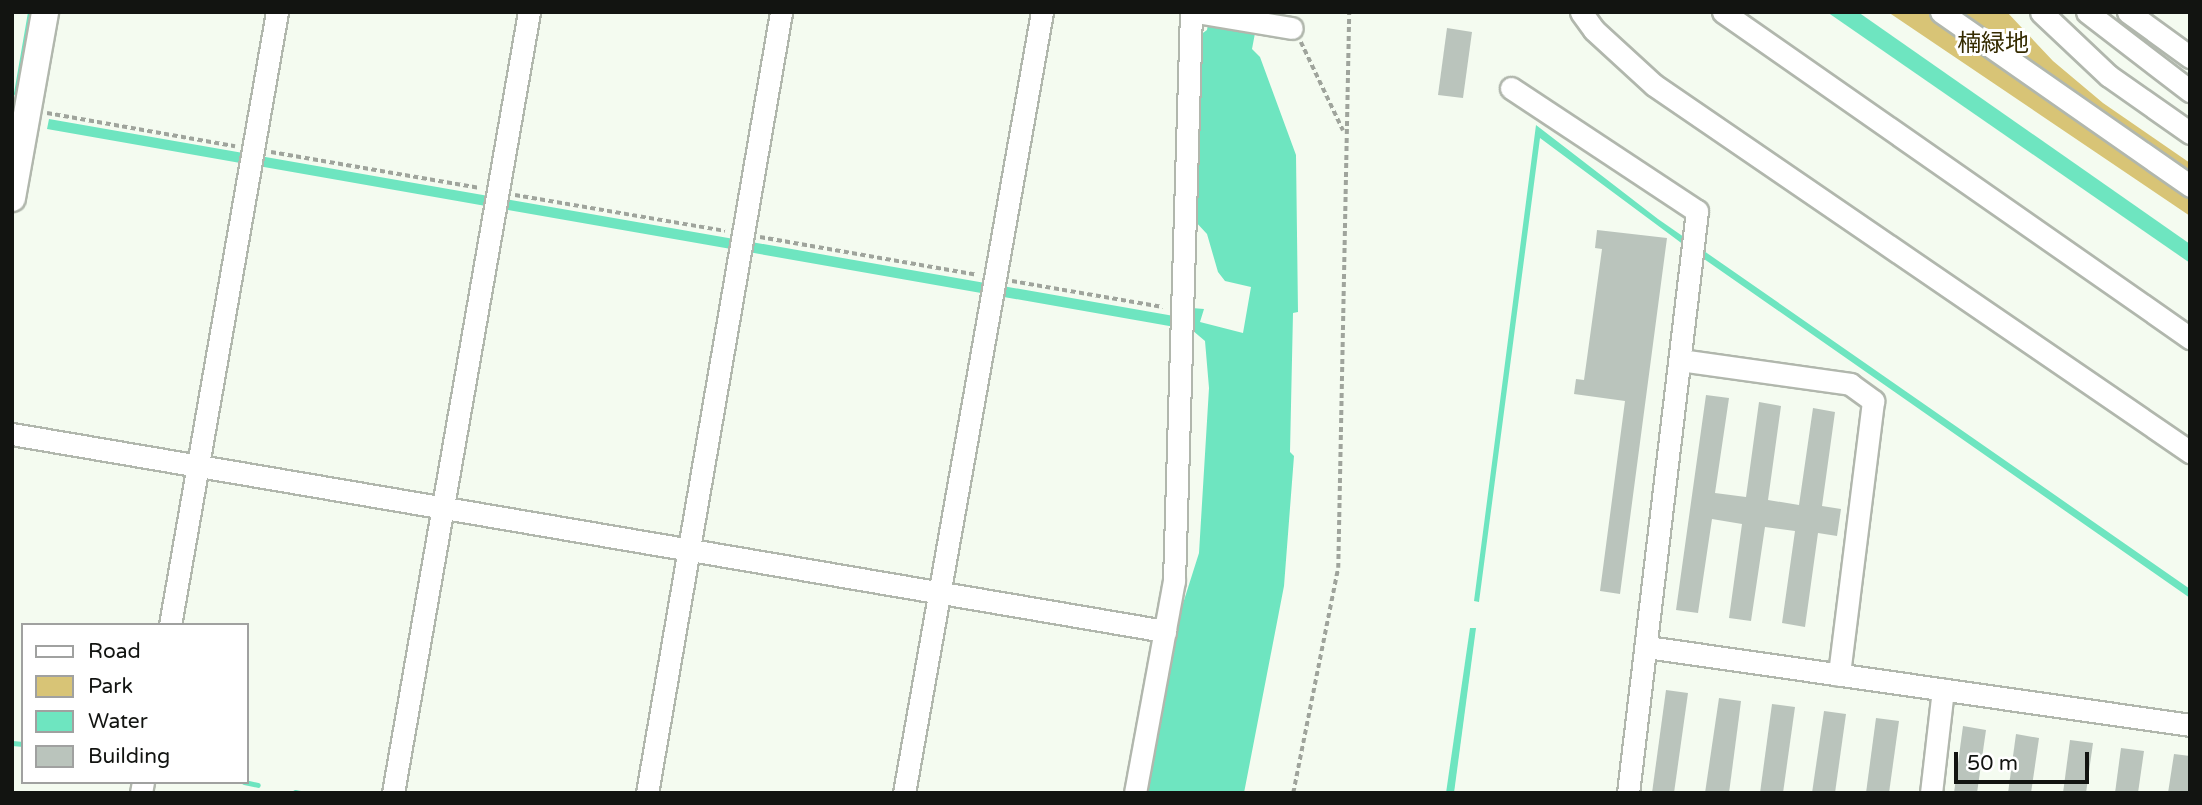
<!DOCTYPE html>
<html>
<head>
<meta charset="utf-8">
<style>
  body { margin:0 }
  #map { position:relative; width:2202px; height:805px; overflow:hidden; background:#f4fbf0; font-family:"Varela Round","Noto Sans JP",sans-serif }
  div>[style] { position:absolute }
  .green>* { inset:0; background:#d8c476 }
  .water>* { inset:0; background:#6ee5c0 }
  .stream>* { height:5px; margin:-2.5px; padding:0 2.5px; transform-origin:2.5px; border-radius:2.5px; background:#6ee5c0 }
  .building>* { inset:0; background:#bac4bc }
  .path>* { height:3.5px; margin-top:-1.75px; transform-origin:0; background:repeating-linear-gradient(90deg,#9fa49c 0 5px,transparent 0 8.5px) }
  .roads { filter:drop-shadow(2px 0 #b1b7ad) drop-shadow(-2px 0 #b1b7ad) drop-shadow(0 2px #b1b7ad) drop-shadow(0 -2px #b1b7ad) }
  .minor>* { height:21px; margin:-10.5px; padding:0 10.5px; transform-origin:10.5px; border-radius:10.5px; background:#fff }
  .major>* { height:26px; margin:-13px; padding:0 13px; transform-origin:13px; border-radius:13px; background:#fff }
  span { translate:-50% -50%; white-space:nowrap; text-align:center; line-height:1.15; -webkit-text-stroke:6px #fff; paint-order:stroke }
  .park-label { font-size:24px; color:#352b00 }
  .frame { position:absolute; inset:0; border:14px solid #121411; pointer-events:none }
  .legend { position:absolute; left:21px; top:623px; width:228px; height:161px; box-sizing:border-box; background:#fff; border:2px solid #a0a1a0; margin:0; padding:9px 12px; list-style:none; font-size:21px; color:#121411 }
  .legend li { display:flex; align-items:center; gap:14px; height:35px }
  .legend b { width:35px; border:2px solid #a0a1a0 }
  .scale { position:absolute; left:1954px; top:752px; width:135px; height:32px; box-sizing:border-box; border:4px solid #121411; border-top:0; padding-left:9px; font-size:21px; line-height:24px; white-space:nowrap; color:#121411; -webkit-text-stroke:5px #fff; paint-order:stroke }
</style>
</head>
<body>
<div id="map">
  <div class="green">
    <div style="clip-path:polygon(1888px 12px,2007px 12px,2053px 61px,2103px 103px,2190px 163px,2190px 216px)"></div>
  </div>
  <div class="water">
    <div style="clip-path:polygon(1210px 12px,1259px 12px,1252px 49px,1260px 57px,1296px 155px,1298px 312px,1293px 313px,1290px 452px,1294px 456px,1284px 586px,1244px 793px,1146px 793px,1173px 635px,1199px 553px,1209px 388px,1205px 341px,1192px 330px,47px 129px,49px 119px,1191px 319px,1192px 308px,1204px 309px,1200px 322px,1243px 333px,1251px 287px,1225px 281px,1218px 272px,1207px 234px,1194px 220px,1200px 35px,1207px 30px)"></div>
    <div style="clip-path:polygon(1827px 12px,1858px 12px,2190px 244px,2190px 263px)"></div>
    <div style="clip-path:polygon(1536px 125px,1658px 219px,2190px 589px,2190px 598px,1684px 245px,1540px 138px,1479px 602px,1474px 601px)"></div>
    <div style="clip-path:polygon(1470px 628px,1476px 628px,1454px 793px,1446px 793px)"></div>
  </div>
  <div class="stream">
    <div style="left:16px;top:93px;width:82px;rotate:-80.2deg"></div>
    <div style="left:12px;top:743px;width:11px;rotate:5deg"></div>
    <div style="left:244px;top:782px;width:14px;rotate:12deg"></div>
    <div style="left:295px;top:792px;width:5px;rotate:11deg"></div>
  </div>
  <div class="building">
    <div style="clip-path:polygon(1447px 28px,1472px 32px,1463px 98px,1438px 95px)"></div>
    <div style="clip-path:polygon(1597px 230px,1667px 238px,1620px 594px,1600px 591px,1625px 401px,1574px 394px,1576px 379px,1584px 380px,1602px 249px,1595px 248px)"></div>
    <div style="clip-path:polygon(1706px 395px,1729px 398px,1715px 493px,1746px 497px,1759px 402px,1781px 406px,1768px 500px,1799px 505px,1813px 408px,1835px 412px,1822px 506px,1841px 509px,1837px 536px,1818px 533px,1805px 627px,1782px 623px,1795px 531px,1765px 527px,1751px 621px,1729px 618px,1742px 524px,1712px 519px,1698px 613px,1676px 610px)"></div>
    <div style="clip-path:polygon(1666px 690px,1688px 693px,1674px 793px,1652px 793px)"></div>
    <div style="clip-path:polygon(1719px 698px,1741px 701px,1739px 717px,1729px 793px,1705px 793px)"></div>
    <div style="clip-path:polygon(1772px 704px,1795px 707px,1783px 793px,1760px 793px)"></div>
    <div style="clip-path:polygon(1824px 711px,1846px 714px,1835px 793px,1812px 793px)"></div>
    <div style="clip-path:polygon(1876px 718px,1899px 721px,1889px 793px,1866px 793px)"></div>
    <div style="clip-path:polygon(1963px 726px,1986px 730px,1977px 793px,1954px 793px)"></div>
    <div style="clip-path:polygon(2016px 734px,2039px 738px,2031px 793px,2008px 793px)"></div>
    <div style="clip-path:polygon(2070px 740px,2093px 743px,2086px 793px,2063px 793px)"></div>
    <div style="clip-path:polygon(2121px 748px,2144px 751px,2138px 793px,2115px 793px)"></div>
    <div style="clip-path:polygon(2174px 754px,2190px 756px,2190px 793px,2168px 793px)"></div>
  </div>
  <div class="path">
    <div style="left:1301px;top:42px;width:98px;rotate:64.5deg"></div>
    <div style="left:47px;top:113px;width:191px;rotate:10deg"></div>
    <div style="left:271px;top:152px;width:212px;rotate:9.8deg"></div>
    <div style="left:515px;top:195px;width:213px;rotate:9.7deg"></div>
    <div style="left:760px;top:237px;width:220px;rotate:9.9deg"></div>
    <div style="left:1012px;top:281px;width:153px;rotate:9.8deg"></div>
    <div style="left:1293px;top:793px;width:229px;rotate:-78.7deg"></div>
    <div style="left:1338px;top:568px;width:556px;rotate:-88.87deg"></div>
  </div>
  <div class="roads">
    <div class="minor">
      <div style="left:1196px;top:12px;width:97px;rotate:9.5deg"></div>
      <div style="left:1581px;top:12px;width:22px;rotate:54deg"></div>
      <div style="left:1594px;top:30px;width:81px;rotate:42.5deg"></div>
      <div style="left:1654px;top:85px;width:650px;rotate:34.4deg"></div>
      <div style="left:1723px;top:12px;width:570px;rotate:34.92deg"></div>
      <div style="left:1941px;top:12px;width:304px;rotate:34.9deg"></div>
      <div style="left:2041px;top:12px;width:93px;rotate:43.3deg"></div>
      <div style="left:2109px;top:76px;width:99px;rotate:35.1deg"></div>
      <div style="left:2087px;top:12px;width:130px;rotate:37.5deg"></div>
      <div style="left:2128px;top:12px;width:77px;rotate:36deg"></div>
      <div style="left:1511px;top:88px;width:223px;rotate:33.5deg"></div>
      <div style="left:1697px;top:211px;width:586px;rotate:96.76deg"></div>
      <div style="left:1680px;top:360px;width:172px;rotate:8deg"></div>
      <div style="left:1850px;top:384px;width:29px;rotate:36deg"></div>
      <div style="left:1873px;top:401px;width:276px;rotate:97.1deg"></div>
      <div style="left:12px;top:434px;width:1170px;rotate:9.7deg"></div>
      <div style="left:170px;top:625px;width:622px;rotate:-80.1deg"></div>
      <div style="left:1647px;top:647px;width:549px;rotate:8.17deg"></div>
      <div style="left:141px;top:793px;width:11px;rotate:-80deg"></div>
      <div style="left:393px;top:793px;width:793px;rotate:-80.12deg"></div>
      <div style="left:647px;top:793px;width:792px;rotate:-80.26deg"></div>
      <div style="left:904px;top:793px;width:793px;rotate:-79.98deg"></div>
      <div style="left:1135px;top:793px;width:216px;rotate:-79.6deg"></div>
      <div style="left:1174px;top:581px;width:569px;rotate:-88.29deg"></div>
      <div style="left:1931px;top:793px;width:104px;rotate:-83.4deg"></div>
    </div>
    <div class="major">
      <div style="left:12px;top:198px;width:189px;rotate:-79.9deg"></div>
    </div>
  </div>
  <div class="park-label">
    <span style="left:1993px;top:44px">楠緑地</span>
  </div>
  <div class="frame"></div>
  <ul class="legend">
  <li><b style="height:9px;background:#fff"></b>Road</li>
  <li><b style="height:19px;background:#d8c476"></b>Park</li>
  <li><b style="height:19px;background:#6ee5c0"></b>Water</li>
  <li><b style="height:19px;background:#bac4bc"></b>Building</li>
  </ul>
  <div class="scale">50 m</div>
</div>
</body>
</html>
